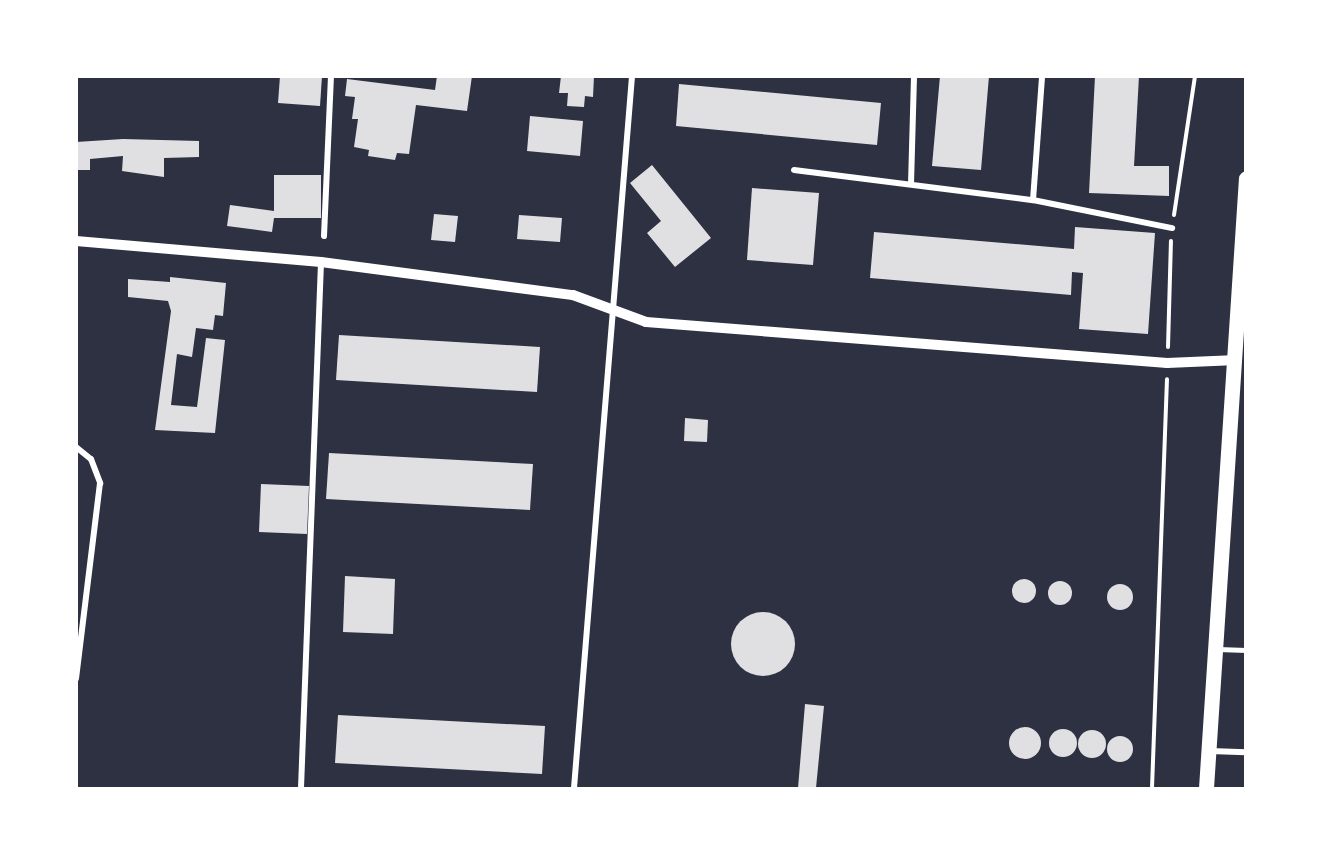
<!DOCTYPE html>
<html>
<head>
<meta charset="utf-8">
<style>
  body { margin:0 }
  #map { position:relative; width:1322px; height:865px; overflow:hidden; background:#2d3142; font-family:Commissioner,sans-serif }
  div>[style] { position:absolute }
  .building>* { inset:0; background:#e0e0e3 }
  .round { border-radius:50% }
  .path>* { height:4px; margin:-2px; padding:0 2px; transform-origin:2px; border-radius:2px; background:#fff }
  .service>* { height:4.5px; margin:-2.25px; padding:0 2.25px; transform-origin:2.25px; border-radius:2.25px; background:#fff }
  .minor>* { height:6px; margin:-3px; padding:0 3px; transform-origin:3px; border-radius:3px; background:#fff }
  .tertiary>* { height:10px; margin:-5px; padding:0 5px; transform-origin:5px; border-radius:5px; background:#fff }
  .primary>* { height:15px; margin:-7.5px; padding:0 7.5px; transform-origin:7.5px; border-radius:7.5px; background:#fff }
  span { translate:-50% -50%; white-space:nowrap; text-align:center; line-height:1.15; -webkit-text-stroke:6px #fff; paint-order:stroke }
  .frame { position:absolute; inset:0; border:78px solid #fff; pointer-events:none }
</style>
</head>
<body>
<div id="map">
  <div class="building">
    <div style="clip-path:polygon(280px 76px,322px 76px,320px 106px,278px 103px)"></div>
    <div style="clip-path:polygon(437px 76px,472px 76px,467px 111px,416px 105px,409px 154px,397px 153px,395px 160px,368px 156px,369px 150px,354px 147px,358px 119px,352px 119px,355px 97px,345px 96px,347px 79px,435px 90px)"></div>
    <div style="clip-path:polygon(561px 76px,594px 76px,593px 97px,585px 96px,584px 107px,567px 106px,568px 93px,559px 93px)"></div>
    <div style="clip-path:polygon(940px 76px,989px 76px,981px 170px,932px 166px)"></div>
    <div style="clip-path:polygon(1095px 76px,1139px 76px,1134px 166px,1169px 166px,1169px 196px,1089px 193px)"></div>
    <div style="clip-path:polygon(679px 84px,881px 103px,877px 145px,676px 126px)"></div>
    <div style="clip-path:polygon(530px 116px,583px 121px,580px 156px,527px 151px)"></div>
    <div style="clip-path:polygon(123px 139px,199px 141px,199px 157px,164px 158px,164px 177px,122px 171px,123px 156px,90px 159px,90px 170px,76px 170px,76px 142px)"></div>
    <div style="clip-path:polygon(652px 165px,711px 238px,675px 267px,647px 233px,661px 221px,630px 183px)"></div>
    <div style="clip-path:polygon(274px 175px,321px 175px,321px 218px,274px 218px,272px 232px,227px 226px,230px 205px,274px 211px)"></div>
    <div style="clip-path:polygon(752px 188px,819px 193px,813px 265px,747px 260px)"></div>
    <div style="clip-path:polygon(434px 214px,458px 216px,455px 242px,431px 240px)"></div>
    <div style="clip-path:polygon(519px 215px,562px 218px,560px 242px,517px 239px)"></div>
    <div style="clip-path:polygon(1075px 227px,1155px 233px,1148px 334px,1079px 329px,1083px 273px,1072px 272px,1071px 295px,870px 278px,874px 232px,1074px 249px)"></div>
    <div style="clip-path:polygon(170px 277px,226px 283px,223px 316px,215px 315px,213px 330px,196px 328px,192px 357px,177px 354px,171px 405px,197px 407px,206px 338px,225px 340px,215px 433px,155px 430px,171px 311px,168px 301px,128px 297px,128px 279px,170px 282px)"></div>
    <div style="clip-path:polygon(339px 335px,540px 347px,537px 392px,336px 380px)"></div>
    <div style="clip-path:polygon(685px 418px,708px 420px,707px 442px,684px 441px)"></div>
    <div style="clip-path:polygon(329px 453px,533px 464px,530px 510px,326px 499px)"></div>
    <div style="clip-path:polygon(261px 484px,309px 486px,307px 534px,259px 532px)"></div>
    <div style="clip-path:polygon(345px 576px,395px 579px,393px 634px,343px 632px)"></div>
    <div class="round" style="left:1012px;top:579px;width:24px;height:24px"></div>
    <div class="round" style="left:1048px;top:581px;width:24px;height:24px"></div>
    <div class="round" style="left:1107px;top:584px;width:26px;height:26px"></div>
    <div class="round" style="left:731px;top:612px;width:64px;height:64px"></div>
    <div style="clip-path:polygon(805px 704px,824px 706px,816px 788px,798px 788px)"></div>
    <div style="clip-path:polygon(338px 715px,545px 726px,542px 774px,335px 763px)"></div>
    <div class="round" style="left:1009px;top:727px;width:32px;height:32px"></div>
    <div class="round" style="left:1049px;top:729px;width:28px;height:28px"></div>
    <div class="round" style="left:1078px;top:730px;width:28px;height:28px"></div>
    <div class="round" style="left:1107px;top:736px;width:26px;height:26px"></div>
  </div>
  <div class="path">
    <div style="left:1174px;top:215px;width:141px;rotate:-81.4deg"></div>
    <div style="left:1168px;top:347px;width:106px;rotate:-88.4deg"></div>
    <div style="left:1152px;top:788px;width:409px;rotate:-87.9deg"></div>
  </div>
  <div class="service">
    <div style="left:1218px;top:649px;width:28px;rotate:2deg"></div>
  </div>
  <div class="minor">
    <div style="left:794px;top:170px;width:241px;rotate:7.2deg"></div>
    <div style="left:1033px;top:200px;width:142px;rotate:11.4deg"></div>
    <div style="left:911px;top:184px;width:108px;rotate:-88.4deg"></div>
    <div style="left:1033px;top:200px;width:124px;rotate:-85.8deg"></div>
    <div style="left:324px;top:236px;width:160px;rotate:-87.5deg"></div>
    <div style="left:76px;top:447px;width:19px;rotate:39deg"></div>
    <div style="left:91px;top:459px;width:26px;rotate:69deg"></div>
    <div style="left:100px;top:483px;width:197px;rotate:97deg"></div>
    <div style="left:1210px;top:751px;width:36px;rotate:2deg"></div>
    <div style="left:301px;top:788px;width:526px;rotate:-87.82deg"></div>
    <div style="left:574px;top:788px;width:714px;rotate:-85.34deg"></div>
  </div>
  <div class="tertiary">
    <div style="left:76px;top:241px;width:246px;rotate:4.9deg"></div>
    <div style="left:321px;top:262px;width:254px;rotate:7.5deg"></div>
    <div style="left:573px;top:295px;width:78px;rotate:20.3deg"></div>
    <div style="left:646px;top:322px;width:523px;rotate:4.5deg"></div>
    <div style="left:1167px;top:363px;width:70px;rotate:-2.5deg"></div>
  </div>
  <div class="primary">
    <div style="left:1206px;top:788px;width:611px;rotate:-86.25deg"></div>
  </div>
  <div class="frame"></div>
</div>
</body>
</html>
